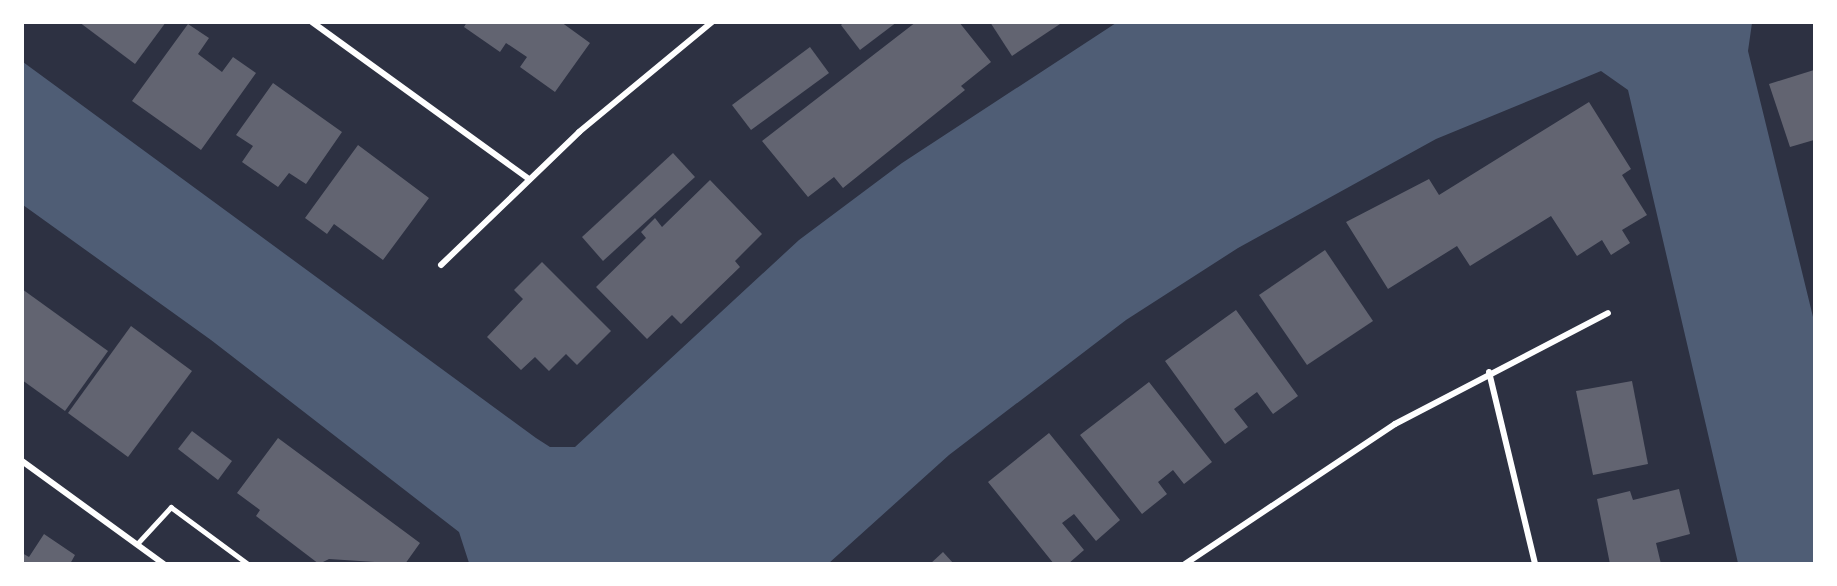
<!DOCTYPE html>
<html>
<head>
<meta charset="utf-8">
<style>
  body { margin:0 }
  #map { position:relative; width:1837px; height:586px; overflow:hidden; background:#2d3142; font-family:"IBM Plex Sans",sans-serif }
  div>[style] { position:absolute }
  .water>* { inset:0; background:#4f5d75 }
  .building>* { inset:0; background:#626471 }
  .service>* { height:4.5px; margin:-2.25px; padding:0 2.25px; transform-origin:2.25px; border-radius:2.25px; background:#fff }
  .minor>* { height:6px; margin:-3px; padding:0 3px; transform-origin:3px; border-radius:3px; background:#fff }
  span { translate:-50% -50%; white-space:nowrap; text-align:center; line-height:1.15; -webkit-text-stroke:5px #fff; paint-order:stroke }
  .frame { position:absolute; inset:0; border:24px solid #fff; pointer-events:none }
</style>
</head>
<body>
<div id="map">
  <div class="water">
    <div style="clip-path:polygon(1116px 23px,1752px 23px,1748px 51px,1814px 321px,1814px 563px,1738px 563px,1628px 90px,1601px 71px,1436px 139px,1238px 248px,1126px 320px,949px 455px,829px 563px,469px 563px,459px 532px,211px 340px,23px 205px,23px 62px,536px 438px,550px 447px,575px 447px,799px 240px,902px 163px)"></div>
  </div>
  <div class="building">
    <div style="clip-path:polygon(79px 22px,166px 22px,135px 64px)"></div>
    <div style="clip-path:polygon(467px 22px,561px 22px,590px 43px,555px 92px,520px 67px,527px 57px,506px 43px,500px 52px,464px 27px)"></div>
    <div style="clip-path:polygon(844px 22px,897px 22px,860px 50px,841px 25px)"></div>
    <div style="clip-path:polygon(916px 22px,959px 22px,991px 62px,961px 86px,965px 90px,843px 188px,834px 177px,808px 197px,762px 141px)"></div>
    <div style="clip-path:polygon(990px 22px,1063px 22px,1012px 56px)"></div>
    <div style="clip-path:polygon(188px 24px,209px 38px,198px 54px,222px 72px,233px 57px,256px 73px,201px 150px,132px 101px)"></div>
    <div style="clip-path:polygon(810px 47px,829px 73px,751px 130px,732px 105px)"></div>
    <div style="clip-path:polygon(1814px 70px,1814px 140px,1790px 147px,1769px 84px)"></div>
    <div style="clip-path:polygon(273px 83px,342px 132px,306px 184px,289px 173px,278px 187px,242px 162px,253px 146px,236px 135px)"></div>
    <div style="clip-path:polygon(1589px 102px,1631px 169px,1622px 175px,1647px 215px,1622px 230px,1630px 243px,1611px 255px,1602px 240px,1577px 256px,1551px 216px,1470px 266px,1457px 246px,1388px 289px,1346px 222px,1429px 179px,1439px 195px)"></div>
    <div style="clip-path:polygon(358px 145px,429px 198px,383px 260px,334px 224px,327px 234px,305px 218px)"></div>
    <div style="clip-path:polygon(673px 153px,695px 177px,603px 261px,582px 237px)"></div>
    <div style="clip-path:polygon(710px 180px,762px 234px,735px 261px,740px 267px,681px 324px,672px 315px,647px 339px,596px 287px,646px 238px,641px 232px,655px 218px,662px 227px)"></div>
    <div style="clip-path:polygon(1325px 250px,1373px 321px,1307px 365px,1259px 295px)"></div>
    <div style="clip-path:polygon(542px 262px,611px 331px,577px 365px,566px 354px,549px 371px,535px 357px,521px 370px,487px 337px,523px 299px,514px 290px)"></div>
    <div style="clip-path:polygon(22px 289px,108px 351px,65px 411px,22px 380px)"></div>
    <div style="clip-path:polygon(1236px 310px,1298px 396px,1273px 414px,1257px 392px,1234px 409px,1248px 427px,1225px 444px,1165px 361px)"></div>
    <div style="clip-path:polygon(131px 326px,192px 371px,128px 457px,68px 413px)"></div>
    <div style="clip-path:polygon(1632px 381px,1648px 464px,1593px 475px,1576px 391px)"></div>
    <div style="clip-path:polygon(1149px 382px,1212px 462px,1184px 484px,1173px 470px,1158px 482px,1167px 494px,1142px 514px,1080px 435px)"></div>
    <div style="clip-path:polygon(192px 431px,232px 461px,218px 480px,178px 449px)"></div>
    <div style="clip-path:polygon(1049px 433px,1120px 520px,1096px 541px,1074px 514px,1062px 523px,1084px 550px,1068px 564px,1054px 564px,988px 482px)"></div>
    <div style="clip-path:polygon(278px 438px,420px 543px,405px 564px,329px 559px,319px 564px,256px 516px,260px 510px,237px 493px)"></div>
    <div style="clip-path:polygon(1679px 489px,1690px 534px,1656px 543px,1661px 564px,1610px 564px,1597px 499px,1630px 491px,1633px 500px)"></div>
    <div style="clip-path:polygon(44px 534px,75px 555px,70px 564px,22px 564px,22px 553px,29px 557px)"></div>
    <div style="clip-path:polygon(943px 552px,954px 564px,930px 564px)"></div>
  </div>
  <div class="service">
    <div style="left:137px;top:544px;width:50px;rotate:-47.4deg"></div>
    <div style="left:171px;top:507px;width:96px;rotate:36.5deg"></div>
  </div>
  <div class="minor">
    <div style="left:312px;top:22px;width:268px;rotate:35.9deg"></div>
    <div style="left:441px;top:265px;width:192px;rotate:-43.9deg"></div>
    <div style="left:579px;top:132px;width:173px;rotate:-39.6deg"></div>
    <div style="left:1489px;top:372px;width:197px;rotate:76.5deg"></div>
    <div style="left:22px;top:461px;width:175px;rotate:36deg"></div>
    <div style="left:1185px;top:564px;width:252px;rotate:-33.7deg"></div>
    <div style="left:1395px;top:424px;width:240px;rotate:-27.5deg"></div>
  </div>
  <div class="frame"></div>
</div>
</body>
</html>
